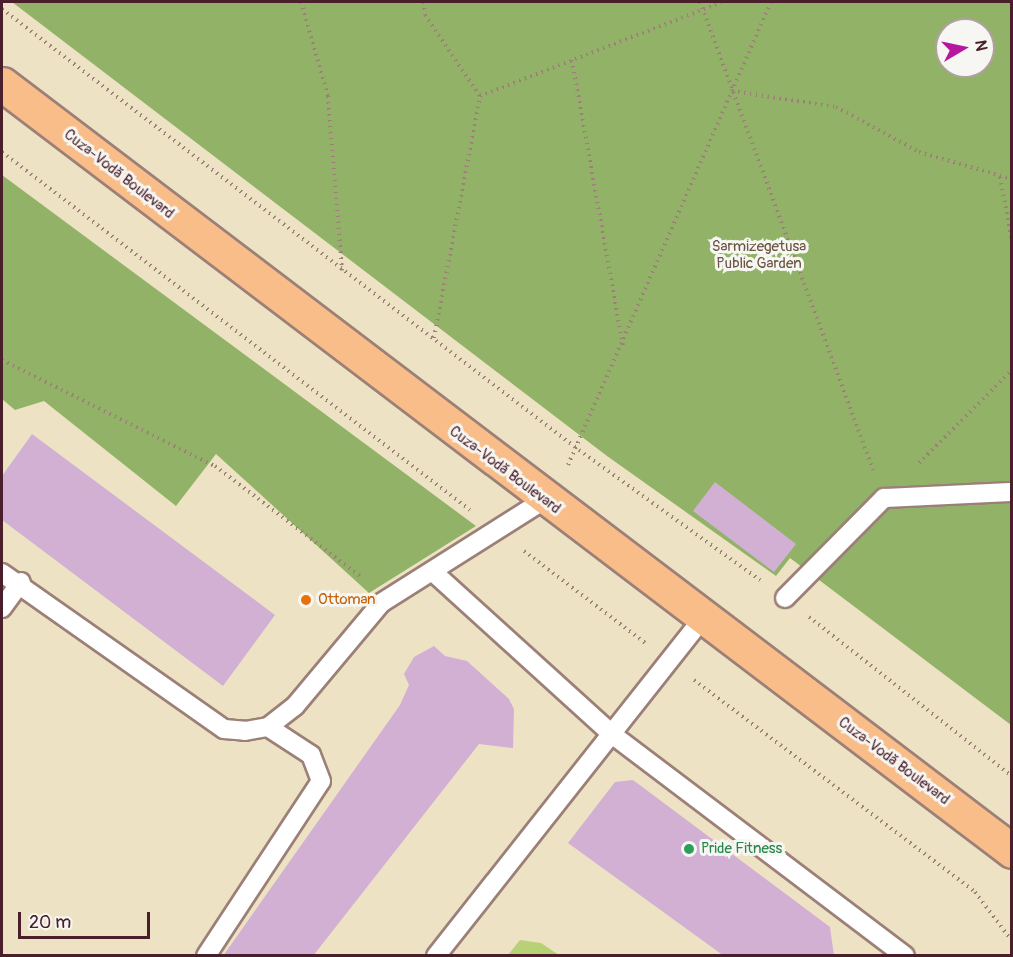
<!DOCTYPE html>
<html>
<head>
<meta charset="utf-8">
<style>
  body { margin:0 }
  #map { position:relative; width:1013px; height:957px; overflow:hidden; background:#eee2c5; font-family:Pangolin,sans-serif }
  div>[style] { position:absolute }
  .green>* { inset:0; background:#b8d176 }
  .forest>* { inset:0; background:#92b367 }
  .building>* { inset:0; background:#d2b0d4 }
  .path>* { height:4px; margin-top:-2px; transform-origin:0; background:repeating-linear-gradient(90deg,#9c8078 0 1.5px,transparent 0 6px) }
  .roads { filter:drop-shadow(2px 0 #9c8078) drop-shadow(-2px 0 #9c8078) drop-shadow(0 2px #9c8078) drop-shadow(0 -2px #9c8078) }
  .service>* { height:18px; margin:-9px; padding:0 9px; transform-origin:9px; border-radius:9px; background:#fff }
  .primary>* { height:33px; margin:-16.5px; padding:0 16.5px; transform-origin:16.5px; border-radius:16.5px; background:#f8bd89 }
  .dots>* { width:16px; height:16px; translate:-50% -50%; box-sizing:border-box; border:3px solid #f6f6f2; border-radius:50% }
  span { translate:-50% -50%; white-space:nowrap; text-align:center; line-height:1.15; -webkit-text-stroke:6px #f6f6f2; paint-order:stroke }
  .street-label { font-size:15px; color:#4a1f2b }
  .park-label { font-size:15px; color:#6b5442 }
  .food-label { font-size:15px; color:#c56008 }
  .left { translate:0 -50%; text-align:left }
  .leisure-label { font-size:15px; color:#27864d }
  .frame { position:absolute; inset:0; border:3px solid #4a1f2b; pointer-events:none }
  .north { position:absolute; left:935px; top:18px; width:60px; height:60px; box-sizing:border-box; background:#f6f6f2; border:2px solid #b1a0a2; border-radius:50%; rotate:81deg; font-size:16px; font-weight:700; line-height:24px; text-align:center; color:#4a1f2b }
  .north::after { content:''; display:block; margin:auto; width:21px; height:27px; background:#b5179e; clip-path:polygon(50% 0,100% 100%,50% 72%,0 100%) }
  .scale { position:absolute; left:18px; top:912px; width:132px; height:27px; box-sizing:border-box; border:3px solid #4a1f2b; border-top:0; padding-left:8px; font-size:18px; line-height:21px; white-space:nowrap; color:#4a1f2b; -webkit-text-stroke:4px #f6f6f2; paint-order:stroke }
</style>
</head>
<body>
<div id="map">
  <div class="green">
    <div style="clip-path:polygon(520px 940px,541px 943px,559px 955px,508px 955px)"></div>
  </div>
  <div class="forest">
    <div style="clip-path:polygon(evenodd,12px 2px,1011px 2px,1011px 725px,790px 558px,776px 576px,607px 456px,12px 2px,947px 30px,983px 30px,983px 66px,947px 66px,947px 30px)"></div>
    <div style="clip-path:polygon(2px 175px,476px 526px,369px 593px,216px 454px,176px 506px,44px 401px,15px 410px,2px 399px)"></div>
  </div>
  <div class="building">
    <div style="clip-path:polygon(32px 434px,275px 615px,223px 686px,2px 520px,2px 476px)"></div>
    <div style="clip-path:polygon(715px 482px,796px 544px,774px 572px,693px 511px)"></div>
    <div style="clip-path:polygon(434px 646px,445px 656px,467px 661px,509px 699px,514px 709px,513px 748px,479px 744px,313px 956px,223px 956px,400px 705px,409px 685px,404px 674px,414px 657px)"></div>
    <div style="clip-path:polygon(633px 780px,830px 927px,834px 956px,724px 956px,568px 843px,615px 782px)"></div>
  </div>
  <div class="path">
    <div style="left:301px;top:2px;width:98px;rotate:74deg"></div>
    <div style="left:328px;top:96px;width:175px;rotate:85.4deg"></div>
    <div style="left:424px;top:2px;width:13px;rotate:86deg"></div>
    <div style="left:425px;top:15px;width:98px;rotate:55.8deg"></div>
    <div style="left:700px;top:2px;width:499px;rotate:69.7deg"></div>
    <div style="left:1011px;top:2px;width:2px;rotate:63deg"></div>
    <div style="left:2px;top:9px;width:726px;rotate:37.39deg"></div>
    <div style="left:579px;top:450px;width:223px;rotate:35.7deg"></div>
    <div style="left:572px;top:60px;width:290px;rotate:79.9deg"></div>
    <div style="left:732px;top:91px;width:105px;rotate:8.7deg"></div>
    <div style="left:836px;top:107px;width:94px;rotate:28.5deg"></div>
    <div style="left:919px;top:152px;width:97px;rotate:16.2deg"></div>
    <div style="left:2px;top:152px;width:589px;rotate:37.41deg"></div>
    <div style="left:1000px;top:177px;width:66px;rotate:79.5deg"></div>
    <div style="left:434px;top:338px;width:246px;rotate:-79.2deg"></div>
    <div style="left:480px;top:96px;width:260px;rotate:-21.2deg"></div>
    <div style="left:2px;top:360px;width:238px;rotate:26.5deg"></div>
    <div style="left:215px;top:466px;width:183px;rotate:37.2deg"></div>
    <div style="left:919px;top:463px;width:132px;rotate:-45deg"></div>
    <div style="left:568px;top:465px;width:506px;rotate:-66.33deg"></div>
    <div style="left:524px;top:551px;width:152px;rotate:37.2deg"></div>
    <div style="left:809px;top:617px;width:258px;rotate:38.1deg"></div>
    <div style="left:694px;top:680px;width:352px;rotate:37deg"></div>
    <div style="left:975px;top:892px;width:61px;rotate:52.9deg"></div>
  </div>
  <div class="roads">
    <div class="service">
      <div style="left:433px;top:572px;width:243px;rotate:42.2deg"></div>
      <div style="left:613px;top:735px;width:366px;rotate:37.1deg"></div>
      <div style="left:2px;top:573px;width:271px;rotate:35.1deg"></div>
      <div style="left:224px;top:729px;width:21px;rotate:5deg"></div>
      <div style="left:245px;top:731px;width:23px;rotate:-10deg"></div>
      <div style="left:268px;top:727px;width:34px;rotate:-38deg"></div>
      <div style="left:295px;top:706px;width:134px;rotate:-50.1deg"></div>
      <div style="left:381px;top:603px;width:193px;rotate:-32.3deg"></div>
      <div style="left:785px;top:598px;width:141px;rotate:-45.3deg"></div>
      <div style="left:884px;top:498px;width:128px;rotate:-2.7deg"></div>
      <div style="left:2px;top:608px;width:32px;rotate:-54deg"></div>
      <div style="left:206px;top:956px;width:209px;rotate:-56.7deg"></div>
      <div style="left:321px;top:781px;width:28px;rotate:-111deg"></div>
      <div style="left:311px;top:755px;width:51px;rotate:-146.9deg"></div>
      <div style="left:436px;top:956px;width:432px;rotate:-51.7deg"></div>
    </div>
    <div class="primary">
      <div style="left:2px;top:84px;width:1268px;rotate:37.21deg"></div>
    </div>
  </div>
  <div class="dots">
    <div style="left:306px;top:600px;background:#e8710a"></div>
    <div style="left:689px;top:849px;background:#2e9e5b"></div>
  </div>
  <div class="street-label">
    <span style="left:119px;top:174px;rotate:38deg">Cuza-Vodă Boulevard</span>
    <span style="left:505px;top:470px;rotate:37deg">Cuza-Vodă Boulevard</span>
    <span style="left:894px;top:761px;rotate:37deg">Cuza-Vodă Boulevard</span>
  </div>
  <div class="park-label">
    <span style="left:759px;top:255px">Sarmizegetusa<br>Public Garden</span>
  </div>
  <div class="food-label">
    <span class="left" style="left:318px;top:600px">Ottoman</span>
  </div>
  <div class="leisure-label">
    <span class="left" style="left:701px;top:849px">Pride Fitness</span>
  </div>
  <div class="frame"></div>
  <div class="north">N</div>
  <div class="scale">20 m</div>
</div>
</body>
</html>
